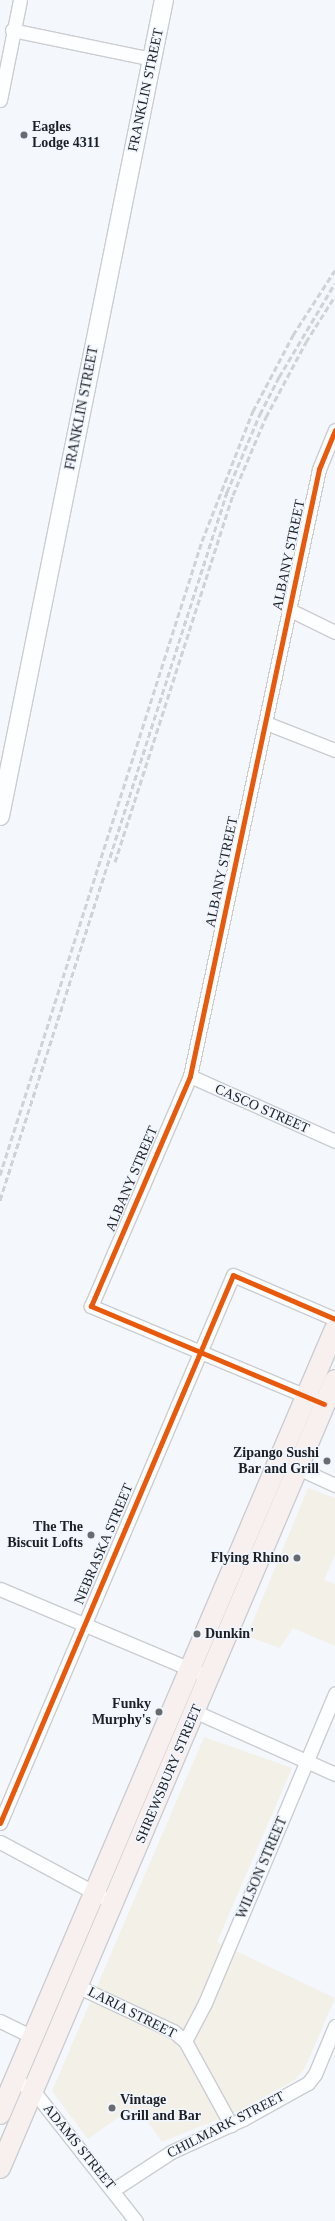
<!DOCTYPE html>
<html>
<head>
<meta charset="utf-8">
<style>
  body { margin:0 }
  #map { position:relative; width:335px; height:2221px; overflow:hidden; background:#f4f7fc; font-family:Georgia,serif }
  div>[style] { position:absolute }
  .commercial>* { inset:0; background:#f3f0e7 }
  .roads { filter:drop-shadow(1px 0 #cbcdd1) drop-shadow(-1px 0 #cbcdd1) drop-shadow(0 1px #cbcdd1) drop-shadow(0 -1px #cbcdd1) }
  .minor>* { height:13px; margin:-6.5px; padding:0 6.5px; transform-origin:6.5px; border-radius:6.5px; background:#fdfeff }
  .secondary>* { height:18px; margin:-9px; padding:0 9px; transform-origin:9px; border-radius:9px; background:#fdfeff }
  .primary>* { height:20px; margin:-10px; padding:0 10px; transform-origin:10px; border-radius:10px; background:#f7f0ef }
  .rail>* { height:3px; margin-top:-1.5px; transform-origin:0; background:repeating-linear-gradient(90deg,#d0d2d3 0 6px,transparent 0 9px) }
  .cycleway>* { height:5px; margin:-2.5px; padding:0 2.5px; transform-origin:2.5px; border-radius:2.5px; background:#e8590c }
  .dots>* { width:11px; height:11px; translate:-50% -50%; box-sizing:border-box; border:2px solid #f0f6ff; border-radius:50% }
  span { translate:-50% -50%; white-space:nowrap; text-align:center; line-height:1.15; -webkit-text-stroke:3px #f0f6ff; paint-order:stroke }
  .street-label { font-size:14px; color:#1d1f22 }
  .poi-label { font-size:14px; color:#1d1f22; font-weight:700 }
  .left { translate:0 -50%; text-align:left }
  .right { translate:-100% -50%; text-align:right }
</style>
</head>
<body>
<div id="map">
  <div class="commercial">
    <div style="clip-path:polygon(308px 1488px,335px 1498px,335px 1555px,324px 1580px,335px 1584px,335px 1646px,293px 1628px,280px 1648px,247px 1636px)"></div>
    <div style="clip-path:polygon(204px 1737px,292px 1768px,217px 1942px,335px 1998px,305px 2068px,295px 2080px,241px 2110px,162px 2142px,140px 2111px,130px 2109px,88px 2139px,52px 2091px)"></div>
  </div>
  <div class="roads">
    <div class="minor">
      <div style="left:12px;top:30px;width:143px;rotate:11.7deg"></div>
      <div style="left:0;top:100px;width:102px;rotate:-78.7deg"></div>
      <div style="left:290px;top:610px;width:50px;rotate:26.1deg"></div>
      <div style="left:266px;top:723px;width:74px;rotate:21.4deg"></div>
      <div style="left:190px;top:1076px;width:159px;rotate:24.1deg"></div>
      <div style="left:313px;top:1399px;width:241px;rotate:-157.3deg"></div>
      <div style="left:91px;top:1306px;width:250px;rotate:-66.7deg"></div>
      <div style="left:190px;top:1076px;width:621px;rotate:-78deg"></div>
      <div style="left:319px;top:469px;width:42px;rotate:-67.7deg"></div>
      <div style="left:298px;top:1468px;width:41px;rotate:24.7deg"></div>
      <div style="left:0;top:1589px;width:214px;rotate:22.8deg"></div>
      <div style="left:196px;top:1712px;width:152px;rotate:24deg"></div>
      <div style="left:0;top:1823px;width:595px;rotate:-66.97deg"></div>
      <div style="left:233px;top:1275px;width:111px;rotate:23.3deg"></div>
      <div style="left:0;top:1842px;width:129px;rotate:28.2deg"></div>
      <div style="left:79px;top:1987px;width:104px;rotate:25.1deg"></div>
      <div style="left:173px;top:2031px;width:16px;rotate:40deg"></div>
      <div style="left:185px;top:2041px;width:96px;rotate:61.3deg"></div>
      <div style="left:0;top:2021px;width:37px;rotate:26deg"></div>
      <div style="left:185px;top:2041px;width:43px;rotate:-62.2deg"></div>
      <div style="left:205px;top:2003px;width:336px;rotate:-67.2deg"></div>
      <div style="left:15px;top:2081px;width:19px;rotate:25deg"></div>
      <div style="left:32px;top:2089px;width:168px;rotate:51.8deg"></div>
      <div style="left:113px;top:2190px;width:69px;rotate:-33.2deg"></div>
      <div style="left:171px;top:2152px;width:79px;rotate:-24.6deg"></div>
      <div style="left:243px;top:2119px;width:74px;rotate:-29deg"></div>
      <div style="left:308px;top:2083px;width:11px;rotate:-52deg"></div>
      <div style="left:315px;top:2074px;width:52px;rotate:-67.4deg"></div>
    </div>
    <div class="secondary">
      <div style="left:0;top:816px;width:832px;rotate:-78.64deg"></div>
    </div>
    <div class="primary">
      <div style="left:0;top:2114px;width:853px;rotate:-66.89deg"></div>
      <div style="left:0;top:2168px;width:856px;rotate:-66.97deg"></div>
    </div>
  </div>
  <div class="rail">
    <div style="left:115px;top:862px;width:386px;rotate:-72.2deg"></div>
    <div style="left:233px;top:495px;width:85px;rotate:-67.1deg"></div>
    <div style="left:266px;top:417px;width:85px;rotate:-61.9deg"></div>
    <div style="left:306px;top:342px;width:54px;rotate:-57.8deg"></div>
    <div style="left:0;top:1175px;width:665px;rotate:-72.33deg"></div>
    <div style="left:202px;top:541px;width:140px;rotate:-68.6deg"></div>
    <div style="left:253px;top:411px;width:86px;rotate:-62.2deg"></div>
    <div style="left:293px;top:335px;width:77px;rotate:-57.1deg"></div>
    <div style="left:0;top:1200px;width:744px;rotate:-72.22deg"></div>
    <div style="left:227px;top:492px;width:85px;rotate:-67.1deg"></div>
    <div style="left:260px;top:414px;width:42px;rotate:-62.8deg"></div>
    <div style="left:279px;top:377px;width:109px;rotate:-59.2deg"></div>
  </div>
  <div class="cycleway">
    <div style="left:324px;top:1404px;width:253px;rotate:-157.2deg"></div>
    <div style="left:91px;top:1306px;width:250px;rotate:-66.7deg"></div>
    <div style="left:190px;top:1076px;width:621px;rotate:-78deg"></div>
    <div style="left:319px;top:469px;width:42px;rotate:-67.7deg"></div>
    <div style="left:0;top:1823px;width:595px;rotate:-66.97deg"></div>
    <div style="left:233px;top:1275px;width:111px;rotate:23.3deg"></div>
  </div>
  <div class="dots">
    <div style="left:24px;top:135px;background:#686b6e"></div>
    <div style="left:327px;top:1461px;background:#686b6e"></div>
    <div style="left:91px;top:1535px;background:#686b6e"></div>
    <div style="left:297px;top:1558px;background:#686b6e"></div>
    <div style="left:197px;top:1634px;background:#686b6e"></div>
    <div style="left:159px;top:1712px;background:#686b6e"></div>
    <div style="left:112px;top:2108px;background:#686b6e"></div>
  </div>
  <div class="street-label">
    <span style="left:146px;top:90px;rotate:-78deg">FRANKLIN STREET</span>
    <span style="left:82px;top:408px;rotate:-79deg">FRANKLIN STREET</span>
    <span style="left:289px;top:555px;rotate:-78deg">ALBANY STREET</span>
    <span style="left:222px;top:872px;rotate:-78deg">ALBANY STREET</span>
    <span style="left:262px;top:1109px;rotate:24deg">CASCO STREET</span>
    <span style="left:132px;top:1179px;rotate:-67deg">ALBANY STREET</span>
    <span style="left:104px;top:1544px;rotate:-67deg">NEBRASKA STREET</span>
    <span style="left:169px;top:1774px;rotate:-67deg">SHREWSBURY STREET</span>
    <span style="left:262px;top:1868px;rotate:-67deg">WILSON STREET</span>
    <span style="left:132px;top:2013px;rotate:27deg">LARIA STREET</span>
    <span style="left:226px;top:2125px;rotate:-27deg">CHILMARK STREET</span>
    <span style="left:79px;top:2147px;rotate:51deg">ADAMS STREET</span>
  </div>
  <div class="poi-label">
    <span class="left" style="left:32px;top:135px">Eagles<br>Lodge 4311</span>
    <span class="right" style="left:319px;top:1461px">Zipango Sushi<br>Bar and Grill</span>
    <span class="right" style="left:83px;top:1535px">The The<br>Biscuit Lofts</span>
    <span class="right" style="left:289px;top:1558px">Flying Rhino</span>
    <span class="left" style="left:205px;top:1634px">Dunkin'</span>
    <span class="right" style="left:151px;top:1712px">Funky<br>Murphy's</span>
    <span class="left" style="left:120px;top:2108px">Vintage<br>Grill and Bar</span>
  </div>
</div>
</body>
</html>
